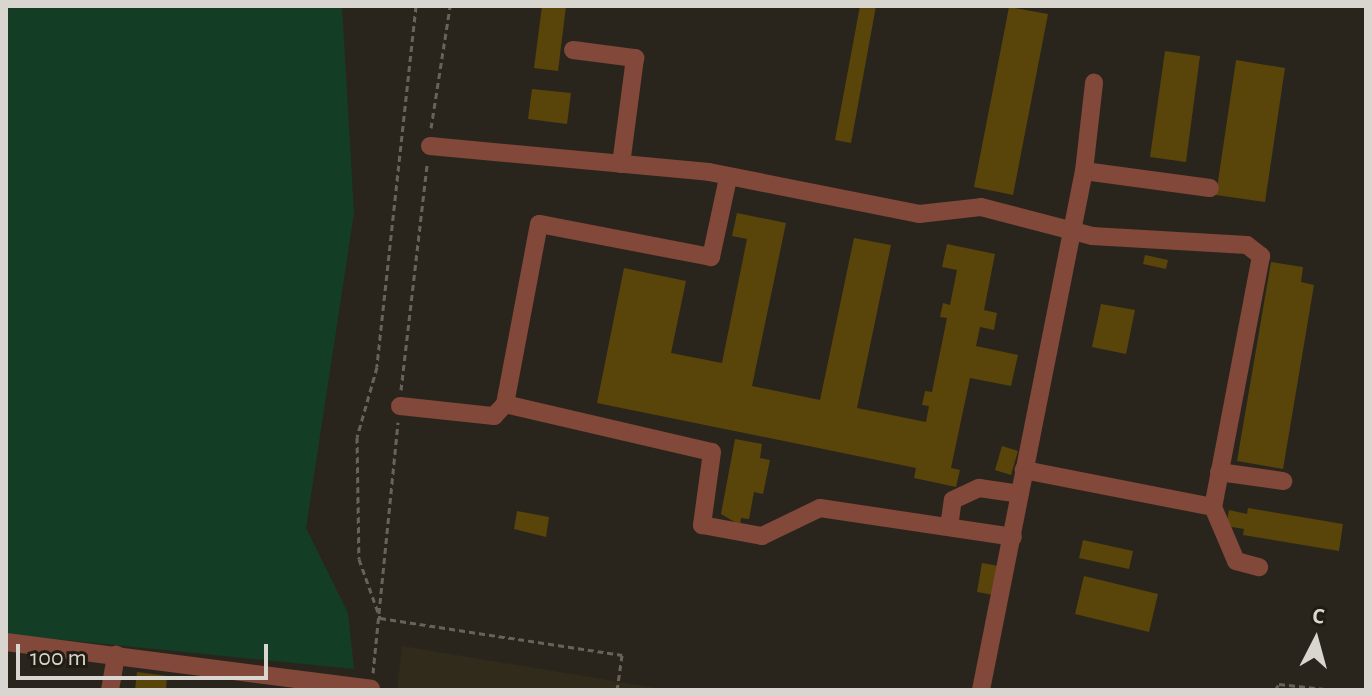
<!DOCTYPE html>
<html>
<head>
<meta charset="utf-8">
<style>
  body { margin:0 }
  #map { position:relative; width:1372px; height:696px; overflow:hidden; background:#2a251c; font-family:"Alegreya Sans",sans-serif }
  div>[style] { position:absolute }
  .built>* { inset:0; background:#312b1b }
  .green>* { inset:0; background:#143d25 }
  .building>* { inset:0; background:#59440a }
  .path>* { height:3px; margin-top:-1.5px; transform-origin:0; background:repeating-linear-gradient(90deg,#67635a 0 6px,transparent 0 10px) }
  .minor>* { height:18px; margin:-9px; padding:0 9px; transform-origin:9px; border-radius:9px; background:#82483a }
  span { translate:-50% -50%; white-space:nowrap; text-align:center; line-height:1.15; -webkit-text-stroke:8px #201c12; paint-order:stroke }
  .frame { position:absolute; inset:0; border:8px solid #d9d6cf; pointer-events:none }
  .north { position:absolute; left:1276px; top:600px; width:80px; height:80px; -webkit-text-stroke:6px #201c12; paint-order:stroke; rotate:6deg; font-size:22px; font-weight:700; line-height:32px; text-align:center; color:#d9d6cf }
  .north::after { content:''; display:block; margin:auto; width:28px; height:36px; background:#d9d6cf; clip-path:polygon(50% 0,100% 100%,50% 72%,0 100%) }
  .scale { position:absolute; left:16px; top:644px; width:252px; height:36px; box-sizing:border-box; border:4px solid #d9d6cf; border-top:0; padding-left:10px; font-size:24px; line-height:28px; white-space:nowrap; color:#d9d6cf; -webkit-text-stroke:6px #201c12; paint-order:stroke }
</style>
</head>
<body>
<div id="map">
  <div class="built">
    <div style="clip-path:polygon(402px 646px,619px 682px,667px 690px,397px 690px)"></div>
  </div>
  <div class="green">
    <div style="clip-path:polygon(6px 6px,342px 6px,354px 213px,306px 528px,348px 613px,354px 669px,6px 634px)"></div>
  </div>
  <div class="building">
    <div style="clip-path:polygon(542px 6px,566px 6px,558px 71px,534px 68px)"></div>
    <div style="clip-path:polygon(860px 6px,876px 6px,851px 143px,835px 140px)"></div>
    <div style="clip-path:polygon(1009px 7px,1048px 14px,1013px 195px,974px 187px)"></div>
    <div style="clip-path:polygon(1165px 51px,1200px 56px,1186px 162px,1150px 157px)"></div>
    <div style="clip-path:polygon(1236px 60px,1285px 68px,1265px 202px,1216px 195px)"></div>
    <div style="clip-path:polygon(532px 89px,571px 93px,567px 124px,528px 119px)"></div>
    <div style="clip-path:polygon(737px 213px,786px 223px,752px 386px,820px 400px,854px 238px,891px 245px,857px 408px,926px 422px,929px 406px,922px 405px,925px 391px,932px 392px,947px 318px,940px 317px,943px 303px,950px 305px,957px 270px,942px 267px,947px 244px,995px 254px,984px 310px,997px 313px,994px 330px,980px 327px,976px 346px,1018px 355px,1011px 386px,970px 378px,951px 468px,960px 470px,956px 487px,914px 478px,916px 468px,597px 403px,624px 268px,686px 281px,671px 353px,722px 363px,747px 239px,732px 236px)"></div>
    <div style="clip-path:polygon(1145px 255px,1168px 260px,1166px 269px,1143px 264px)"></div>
    <div style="clip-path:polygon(1271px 262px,1303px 267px,1301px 282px,1314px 285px,1283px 469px,1237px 461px)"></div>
    <div style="clip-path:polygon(1101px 304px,1135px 310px,1126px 354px,1092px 347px)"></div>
    <div style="clip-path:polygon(735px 439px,762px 444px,760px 458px,770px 460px,763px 494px,754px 492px,749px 519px,741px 518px,740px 525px,721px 514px)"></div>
    <div style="clip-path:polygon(1002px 446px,1018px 451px,1011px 475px,995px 470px)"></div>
    <div style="clip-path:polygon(1248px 508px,1343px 524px,1339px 551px,1243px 535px,1244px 529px,1226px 526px,1229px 510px,1247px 514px)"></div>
    <div style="clip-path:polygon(517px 511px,549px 517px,546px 537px,514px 529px)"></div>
    <div style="clip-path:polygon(1083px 540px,1133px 551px,1129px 569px,1079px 558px)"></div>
    <div style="clip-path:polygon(982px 563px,999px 566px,994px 595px,977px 592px)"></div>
    <div style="clip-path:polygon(1084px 576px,1158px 594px,1149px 632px,1075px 614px)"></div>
    <div style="clip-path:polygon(137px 672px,167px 676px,166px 690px,135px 690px)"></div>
  </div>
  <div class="path">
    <div style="left:416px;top:6px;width:363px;rotate:96.2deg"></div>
    <div style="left:377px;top:367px;width:73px;rotate:105.9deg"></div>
    <div style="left:357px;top:437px;width:122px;rotate:89.1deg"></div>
    <div style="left:359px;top:559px;width:63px;rotate:70.4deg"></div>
    <div style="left:380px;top:618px;width:245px;rotate:8.7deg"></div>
    <div style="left:622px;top:655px;width:35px;rotate:98deg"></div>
    <div style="left:431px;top:128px;width:123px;rotate:-81.1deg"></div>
    <div style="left:401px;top:390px;width:227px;rotate:-83.4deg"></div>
    <div style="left:373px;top:673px;width:252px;rotate:-84.3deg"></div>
    <div style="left:1275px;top:690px;width:7px;rotate:-56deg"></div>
    <div style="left:1279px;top:684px;width:55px;rotate:6.2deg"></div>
  </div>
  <div class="minor">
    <div style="left:573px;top:50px;width:63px;rotate:7.4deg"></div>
    <div style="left:635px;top:58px;width:107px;rotate:97.5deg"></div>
    <div style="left:430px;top:146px;width:280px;rotate:5.3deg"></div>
    <div style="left:709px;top:172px;width:214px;rotate:11.3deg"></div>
    <div style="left:919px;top:214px;width:62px;rotate:-6.4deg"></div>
    <div style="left:981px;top:207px;width:115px;rotate:14.6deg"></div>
    <div style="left:1092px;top:236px;width:155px;rotate:3.3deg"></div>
    <div style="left:1247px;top:245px;width:18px;rotate:38deg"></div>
    <div style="left:1261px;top:256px;width:256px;rotate:100.8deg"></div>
    <div style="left:1213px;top:507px;width:193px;rotate:-168.9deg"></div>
    <div style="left:1084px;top:171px;width:127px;rotate:7.7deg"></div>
    <div style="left:728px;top:178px;width:81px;rotate:102.1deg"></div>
    <div style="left:711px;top:257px;width:175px;rotate:-169.1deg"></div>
    <div style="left:539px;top:224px;width:183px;rotate:100.7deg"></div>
    <div style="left:505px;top:404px;width:212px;rotate:13.1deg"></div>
    <div style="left:712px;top:452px;width:74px;rotate:97.8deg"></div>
    <div style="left:702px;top:525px;width:61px;rotate:10.4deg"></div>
    <div style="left:762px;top:536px;width:64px;rotate:-25.8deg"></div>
    <div style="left:820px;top:508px;width:195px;rotate:8.5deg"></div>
    <div style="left:400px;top:406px;width:95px;rotate:6.1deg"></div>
    <div style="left:494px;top:416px;width:16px;rotate:-47deg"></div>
    <div style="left:1219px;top:472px;width:65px;rotate:8deg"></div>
    <div style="left:1213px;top:507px;width:59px;rotate:66.9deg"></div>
    <div style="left:1236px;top:561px;width:24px;rotate:15deg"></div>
    <div style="left:949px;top:527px;width:27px;rotate:-82deg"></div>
    <div style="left:953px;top:500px;width:29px;rotate:-25deg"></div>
    <div style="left:979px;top:488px;width:41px;rotate:8.3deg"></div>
    <div style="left:6px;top:642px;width:368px;rotate:7.3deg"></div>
    <div style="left:110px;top:690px;width:36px;rotate:-80deg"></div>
    <div style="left:981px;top:690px;width:529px;rotate:-78.78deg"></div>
    <div style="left:1084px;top:171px;width:89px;rotate:-83.5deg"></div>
  </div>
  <div class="frame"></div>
  <div class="north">С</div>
  <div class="scale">100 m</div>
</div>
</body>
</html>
